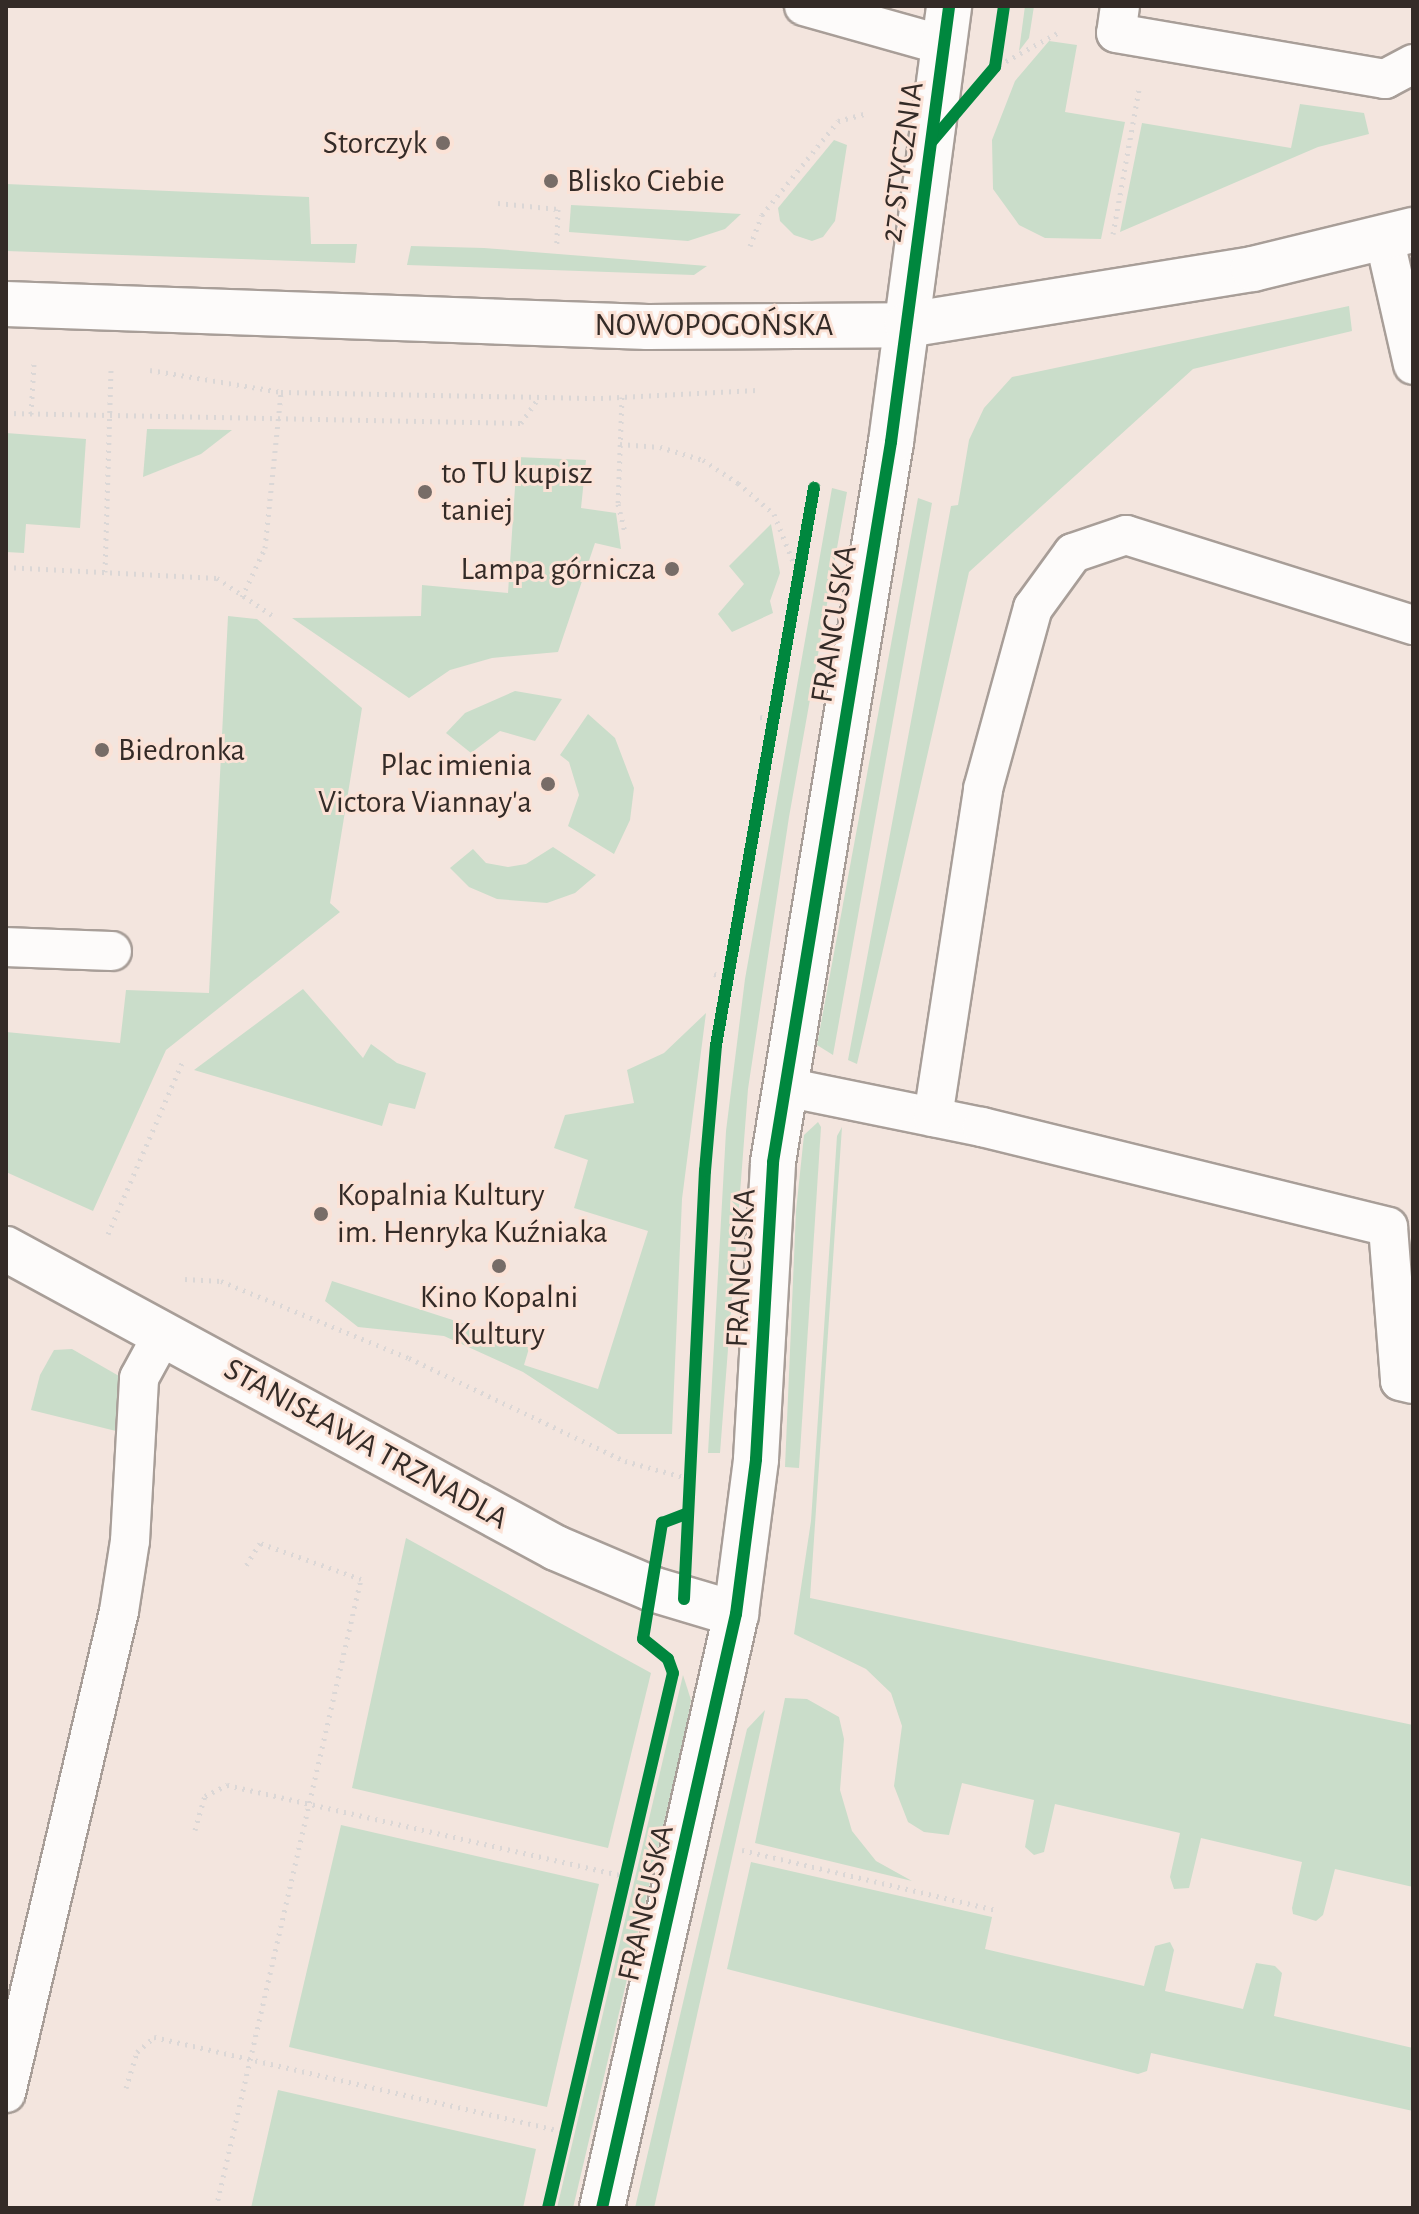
<!DOCTYPE html>
<html>
<head>
<meta charset="utf-8">
<style>
  body { margin:0 }
  #map { position:relative; width:1419px; height:2214px; overflow:hidden; background:#f3e5de; font-family:"Alegreya Sans",sans-serif }
  div>[style] { position:absolute }
  .green>* { inset:0; background:#caddca }
  .path>* { height:5px; margin-top:-2.5px; transform-origin:0; background:repeating-linear-gradient(90deg,#dbd7d6 0 2px,transparent 0 8px) }
  .roads { filter:drop-shadow(2px 0 #a89e98) drop-shadow(-2px 0 #a89e98) drop-shadow(0 2px #a89e98) drop-shadow(0 -2px #a89e98) }
  .service>* { height:38px; margin:-19px; padding:0 19px; transform-origin:19px; border-radius:19px; background:#fdfbfa }
  .minor>* { height:44px; margin:-22px; padding:0 22px; transform-origin:22px; border-radius:22px; background:#fdfbfa }
  .tertiary>* { height:44px; margin:-22px; padding:0 22px; transform-origin:22px; border-radius:22px; background:#fdfbfa }
  .cycleway>* { height:12px; margin:-6px; padding:0 6px; transform-origin:6px; border-radius:6px; background:#00873e }
  .dots>* { width:22px; height:22px; translate:-50% -50%; box-sizing:border-box; border:4px solid #fbe2d6; border-radius:50% }
  span { translate:-50% -50%; white-space:nowrap; text-align:center; line-height:1.15; -webkit-text-stroke:6px #fbe2d6; paint-order:stroke }
  .poi-label { font-size:32px; color:#342b27 }
  .right { translate:-100% -50%; text-align:right }
  .left { translate:0 -50%; text-align:left }
  .street-label { font-size:32px; color:#342b27 }
  .frame { position:absolute; inset:0; border:8px solid #342b27; pointer-events:none }
</style>
</head>
<body>
<div id="map">
  <div class="green">
    <div style="clip-path:polygon(1025px 6px,1034px 6px,1029px 38px,1019px 51px)"></div>
    <div style="clip-path:polygon(1049px 41px,1077px 45px,1065px 112px,1125px 122px,1101px 239px,1045px 238px,1019px 225px,993px 189px,992px 140px,1015px 81px)"></div>
    <div style="clip-path:polygon(1300px 104px,1364px 113px,1369px 134px,1318px 147px,1120px 232px,1142px 123px,1291px 148px)"></div>
    <div style="clip-path:polygon(834px 140px,847px 145px,835px 221px,823px 237px,812px 241px,794px 235px,780px 221px,778px 208px)"></div>
    <div style="clip-path:polygon(6px 184px,309px 197px,311px 244px,357px 244px,355px 263px,6px 251px)"></div>
    <div style="clip-path:polygon(571px 205px,689px 211px,741px 214px,725px 229px,688px 241px,569px 232px)"></div>
    <div style="clip-path:polygon(411px 246px,484px 248px,707px 266px,694px 275px,407px 265px)"></div>
    <div style="clip-path:polygon(1349px 306px,1352px 331px,1193px 369px,969px 572px,857px 1064px,848px 1060px,951px 506px,958px 505px,969px 440px,984px 408px,1012px 377px)"></div>
    <div style="clip-path:polygon(147px 429px,232px 430px,201px 454px,143px 477px)"></div>
    <div style="clip-path:polygon(6px 433px,86px 439px,80px 528px,26px 524px,24px 553px,6px 552px)"></div>
    <div style="clip-path:polygon(517px 457px,586px 460px,581px 508px,616px 513px,621px 549px,595px 543px,558px 652px,492px 658px,450px 670px,409px 698px,292px 618px,421px 616px,422px 585px,508px 593px)"></div>
    <div style="clip-path:polygon(832px 488px,847px 492px,789px 817px,748px 1089px,720px 1453px,708px 1453px,726px 1131px,745px 979px)"></div>
    <div style="clip-path:polygon(918px 498px,932px 503px,833px 1055px,817px 1045px)"></div>
    <div style="clip-path:polygon(771px 524px,780px 573px,770px 601px,773px 613px,732px 632px,718px 614px,744px 584px,729px 566px)"></div>
    <div style="clip-path:polygon(228px 616px,257px 619px,362px 708px,330px 903px,340px 912px,166px 1050px,93px 1211px,6px 1172px,6px 1032px,120px 1043px,126px 990px,209px 993px)"></div>
    <div style="clip-path:polygon(515px 691px,562px 699px,535px 741px,500px 731px,471px 753px,446px 733px,465px 713px)"></div>
    <div style="clip-path:polygon(588px 714px,615px 738px,634px 788px,630px 820px,614px 854px,568px 826px,579px 795px,569px 762px,560px 755px)"></div>
    <div style="clip-path:polygon(553px 847px,596px 875px,575px 893px,547px 903px,497px 899px,469px 887px,450px 868px,473px 849px,486px 863px,508px 867px,526px 864px)"></div>
    <div style="clip-path:polygon(303px 989px,363px 1058px,371px 1044px,397px 1063px,426px 1073px,415px 1109px,389px 1103px,382px 1126px,194px 1070px)"></div>
    <div style="clip-path:polygon(706px 1013px,682px 1199px,672px 1434px,618px 1434px,523px 1372px,444px 1336px,358px 1327px,325px 1301px,332px 1281px,530px 1345px,524px 1365px,598px 1389px,648px 1231px,574px 1208px,588px 1160px,554px 1148px,565px 1115px,634px 1103px,627px 1070px,664px 1053px)"></div>
    <div style="clip-path:polygon(818px 1122px,821px 1127px,799px 1468px,785px 1467px,796px 1211px,804px 1135px)"></div>
    <div style="clip-path:polygon(842px 1127px,810px 1598px,1413px 1725px,1413px 1887px,1335px 1869px,1323px 1915px,1316px 1921px,1293px 1914px,1292px 1908px,1302px 1862px,1201px 1838px,1189px 1888px,1174px 1889px,1170px 1877px,1180px 1833px,1055px 1804px,1044px 1852px,1034px 1855px,1025px 1847px,1034px 1800px,962px 1783px,949px 1835px,924px 1832px,908px 1822px,894px 1786px,902px 1726px,891px 1693px,866px 1669px,794px 1634px,811px 1521px,837px 1136px)"></div>
    <div style="clip-path:polygon(72px 1349px,119px 1376px,116px 1431px,31px 1410px,40px 1375px,54px 1350px)"></div>
    <div style="clip-path:polygon(406px 1538px,651px 1673px,608px 1848px,352px 1788px)"></div>
    <div style="clip-path:polygon(683px 1675px,691px 1700px,686px 1729px,573px 2208px,557px 2208px)"></div>
    <div style="clip-path:polygon(785px 1698px,807px 1699px,839px 1717px,844px 1739px,840px 1790px,852px 1831px,876px 1861px,912px 1881px,755px 1843px)"></div>
    <div style="clip-path:polygon(765px 1710px,654px 2208px,635px 2208px,747px 1729px)"></div>
    <div style="clip-path:polygon(341px 1825px,599px 1884px,547px 2107px,289px 2047px)"></div>
    <div style="clip-path:polygon(751px 1862px,992px 1917px,985px 1949px,1144px 1986px,1155px 1946px,1170px 1942px,1174px 1950px,1165px 1991px,1243px 2009px,1256px 1963px,1275px 1966px,1282px 1973px,1274px 2016px,1413px 2048px,1413px 2111px,1151px 2053px,1147px 2071px,1138px 2074px,727px 1969px)"></div>
    <div style="clip-path:polygon(278px 2090px,536px 2149px,523px 2208px,251px 2208px)"></div>
  </div>
  <div class="path">
    <div style="left:999px;top:65px;width:71px;rotate:-28.7deg"></div>
    <div style="left:498px;top:203px;width:60px;rotate:5.7deg"></div>
    <div style="left:558px;top:209px;width:38px;rotate:92deg"></div>
    <div style="left:1113px;top:234px;width:146px;rotate:-79.8deg"></div>
    <div style="left:750px;top:246px;width:33px;rotate:-69deg"></div>
    <div style="left:762px;top:215px;width:121px;rotate:-51deg"></div>
    <div style="left:838px;top:121px;width:28px;rotate:-15deg"></div>
    <div style="left:150px;top:370px;width:133px;rotate:9.5deg"></div>
    <div style="left:281px;top:392px;width:320px;rotate:1.1deg"></div>
    <div style="left:601px;top:398px;width:156px;rotate:-2.9deg"></div>
    <div style="left:622px;top:397px;width:107px;rotate:92.1deg"></div>
    <div style="left:618px;top:504px;width:29px;rotate:76deg"></div>
    <div style="left:6px;top:413px;width:515px;rotate:1.11deg"></div>
    <div style="left:521px;top:423px;width:32px;rotate:-55deg"></div>
    <div style="left:31px;top:414px;width:51px;rotate:-86.6deg"></div>
    <div style="left:620px;top:444px;width:40px;rotate:4.3deg"></div>
    <div style="left:660px;top:447px;width:45px;rotate:16.8deg"></div>
    <div style="left:703px;top:460px;width:42px;rotate:33.3deg"></div>
    <div style="left:738px;top:483px;width:48px;rotate:40.7deg"></div>
    <div style="left:774px;top:514px;width:65px;rotate:68.2deg"></div>
    <div style="left:6px;top:567px;width:211px;rotate:3deg"></div>
    <div style="left:217px;top:578px;width:71px;rotate:34.1deg"></div>
    <div style="left:105px;top:572px;width:207px;rotate:-88.3deg"></div>
    <div style="left:242px;top:597px;width:54px;rotate:-64.9deg"></div>
    <div style="left:265px;top:548px;width:157px;rotate:-84.1deg"></div>
    <div style="left:760px;top:717px;width:12px;rotate:14deg"></div>
    <div style="left:714px;top:974px;width:15px;rotate:16deg"></div>
    <div style="left:108px;top:1234px;width:189px;rotate:-66.6deg"></div>
    <div style="left:185px;top:1279px;width:36px;rotate:3deg"></div>
    <div style="left:221px;top:1281px;width:203px;rotate:22.3deg"></div>
    <div style="left:409px;top:1358px;width:239px;rotate:25.5deg"></div>
    <div style="left:625px;top:1461px;width:64px;rotate:15.3deg"></div>
    <div style="left:660px;top:1531px;width:8px;rotate:-76deg"></div>
    <div style="left:662px;top:1523px;width:25px;rotate:-21deg"></div>
    <div style="left:195px;top:1830px;width:35px;rotate:-74deg"></div>
    <div style="left:205px;top:1796px;width:25px;rotate:-27deg"></div>
    <div style="left:227px;top:1785px;width:403px;rotate:12.9deg"></div>
    <div style="left:742px;top:1850px;width:261px;rotate:13.3deg"></div>
    <div style="left:126px;top:2088px;width:38px;rotate:-73deg"></div>
    <div style="left:137px;top:2052px;width:23px;rotate:-41deg"></div>
    <div style="left:154px;top:2037px;width:418px;rotate:13deg"></div>
    <div style="left:216px;top:2208px;width:645px;rotate:-77.02deg"></div>
    <div style="left:361px;top:1579px;width:107px;rotate:-160.4deg"></div>
    <div style="left:260px;top:1543px;width:28px;rotate:122deg"></div>
  </div>
  <div class="roads">
    <div class="service">
      <div style="left:804px;top:6px;width:144px;rotate:15.7deg"></div>
      <div style="left:1120px;top:6px;width:27px;rotate:98deg"></div>
      <div style="left:1116px;top:33px;width:273px;rotate:9.7deg"></div>
      <div style="left:1385px;top:79px;width:32px;rotate:-28deg"></div>
      <div style="left:1384px;top:237px;width:131px;rotate:77.2deg"></div>
      <div style="left:6px;top:947px;width:106px;rotate:2.2deg"></div>
      <div style="left:785px;top:1087px;width:201px;rotate:11.5deg"></div>
      <div style="left:982px;top:1127px;width:418px;rotate:13.8deg"></div>
      <div style="left:1388px;top:1227px;width:154px;rotate:85.5deg"></div>
      <div style="left:1400px;top:1381px;width:13px;rotate:13deg"></div>
      <div style="left:933px;top:1117px;width:332px;rotate:-81.3deg"></div>
      <div style="left:983px;top:789px;width:188px;rotate:-74.6deg"></div>
      <div style="left:1033px;top:608px;width:68px;rotate:-54deg"></div>
      <div style="left:1073px;top:553px;width:56px;rotate:-18.8deg"></div>
      <div style="left:1126px;top:535px;width:301px;rotate:17.4deg"></div>
      <div style="left:6px;top:2093px;width:495px;rotate:-76.8deg"></div>
      <div style="left:119px;top:1611px;width:71px;rotate:-81.1deg"></div>
      <div style="left:130px;top:1541px;width:163px;rotate:-86.8deg"></div>
      <div style="left:139px;top:1378px;width:50px;rotate:-61.4deg"></div>
    </div>
    <div class="minor">
      <div style="left:6px;top:1249px;width:626px;rotate:28.53deg"></div>
      <div style="left:556px;top:1548px;width:104px;rotate:23.1deg"></div>
      <div style="left:652px;top:1589px;width:88px;rotate:16.6deg"></div>
      <div style="left:602px;top:2208px;width:609px;rotate:-77.29deg"></div>
      <div style="left:736px;top:1614px;width:156px;rotate:-82.6deg"></div>
      <div style="left:756px;top:1459px;width:297px;rotate:-86.7deg"></div>
      <div style="left:773px;top:1162px;width:730px;rotate:-80.69deg"></div>
      <div style="left:891px;top:442px;width:440px;rotate:-82.4deg"></div>
    </div>
    <div class="tertiary">
      <div style="left:6px;top:304px;width:642px;rotate:2.05deg"></div>
      <div style="left:648px;top:327px;width:259px;rotate:-0.4deg"></div>
      <div style="left:907px;top:325px;width:351px;rotate:-9.2deg"></div>
      <div style="left:1253px;top:269px;width:165px;rotate:-13.7deg"></div>
    </div>
  </div>
  <div class="cycleway">
    <div style="left:932px;top:141px;width:97px;rotate:-49.6deg"></div>
    <div style="left:995px;top:67px;width:62px;rotate:-81.6deg"></div>
    <div style="left:684px;top:1599px;width:429px;rotate:-87.2deg"></div>
    <div style="left:705px;top:1171px;width:126px;rotate:-85deg"></div>
    <div style="left:716px;top:1045px;width:566px;rotate:-80.02deg"></div>
    <div style="left:548px;top:2208px;width:549px;rotate:-76.85deg"></div>
    <div style="left:673px;top:1673px;width:15px;rotate:-110deg"></div>
    <div style="left:668px;top:1659px;width:32px;rotate:-141deg"></div>
    <div style="left:643px;top:1639px;width:118px;rotate:-80.7deg"></div>
    <div style="left:662px;top:1523px;width:25px;rotate:-21deg"></div>
    <div style="left:602px;top:2208px;width:609px;rotate:-77.29deg"></div>
    <div style="left:736px;top:1614px;width:156px;rotate:-82.6deg"></div>
    <div style="left:756px;top:1459px;width:297px;rotate:-86.7deg"></div>
    <div style="left:773px;top:1162px;width:730px;rotate:-80.69deg"></div>
    <div style="left:891px;top:442px;width:440px;rotate:-82.4deg"></div>
  </div>
  <div class="dots">
    <div style="left:443px;top:143px;background:#776c67"></div>
    <div style="left:551px;top:181px;background:#776c67"></div>
    <div style="left:425px;top:492px;background:#776c67"></div>
    <div style="left:672px;top:569px;background:#776c67"></div>
    <div style="left:102px;top:750px;background:#776c67"></div>
    <div style="left:548px;top:784px;background:#776c67"></div>
    <div style="left:321px;top:1214px;background:#776c67"></div>
    <div style="left:499px;top:1266px;background:#776c67"></div>
  </div>
  <div class="poi-label">
    <span class="right" style="left:427px;top:143px">Storczyk</span>
    <span class="left" style="left:567px;top:181px">Blisko Ciebie</span>
    <span class="left" style="left:441px;top:492px">to TU kupisz<br>taniej</span>
    <span class="right" style="left:656px;top:569px">Lampa górnicza</span>
    <span class="left" style="left:118px;top:750px">Biedronka</span>
    <span class="right" style="left:532px;top:784px">Plac imienia<br>Victora Viannay'a</span>
    <span class="left" style="left:337px;top:1214px">Kopalnia Kultury<br>im. Henryka Kuźniaka</span>
    <span style="left:499px;top:1316px">Kino Kopalni<br>Kultury</span>
  </div>
  <div class="street-label">
    <span style="left:902px;top:162px;rotate:-82deg">27 STYCZNIA</span>
    <span style="left:714px;top:325px">NOWOPOGOŃSKA</span>
    <span style="left:834px;top:624px;rotate:-81deg">FRANCUSKA</span>
    <span style="left:741px;top:1268px;rotate:-87deg">FRANCUSKA</span>
    <span style="left:366px;top:1444px;rotate:29deg">STANISŁAWA TRZNADLA</span>
    <span style="left:646px;top:1903px;rotate:-77deg">FRANCUSKA</span>
  </div>
  <div class="frame"></div>
</div>
</body>
</html>
